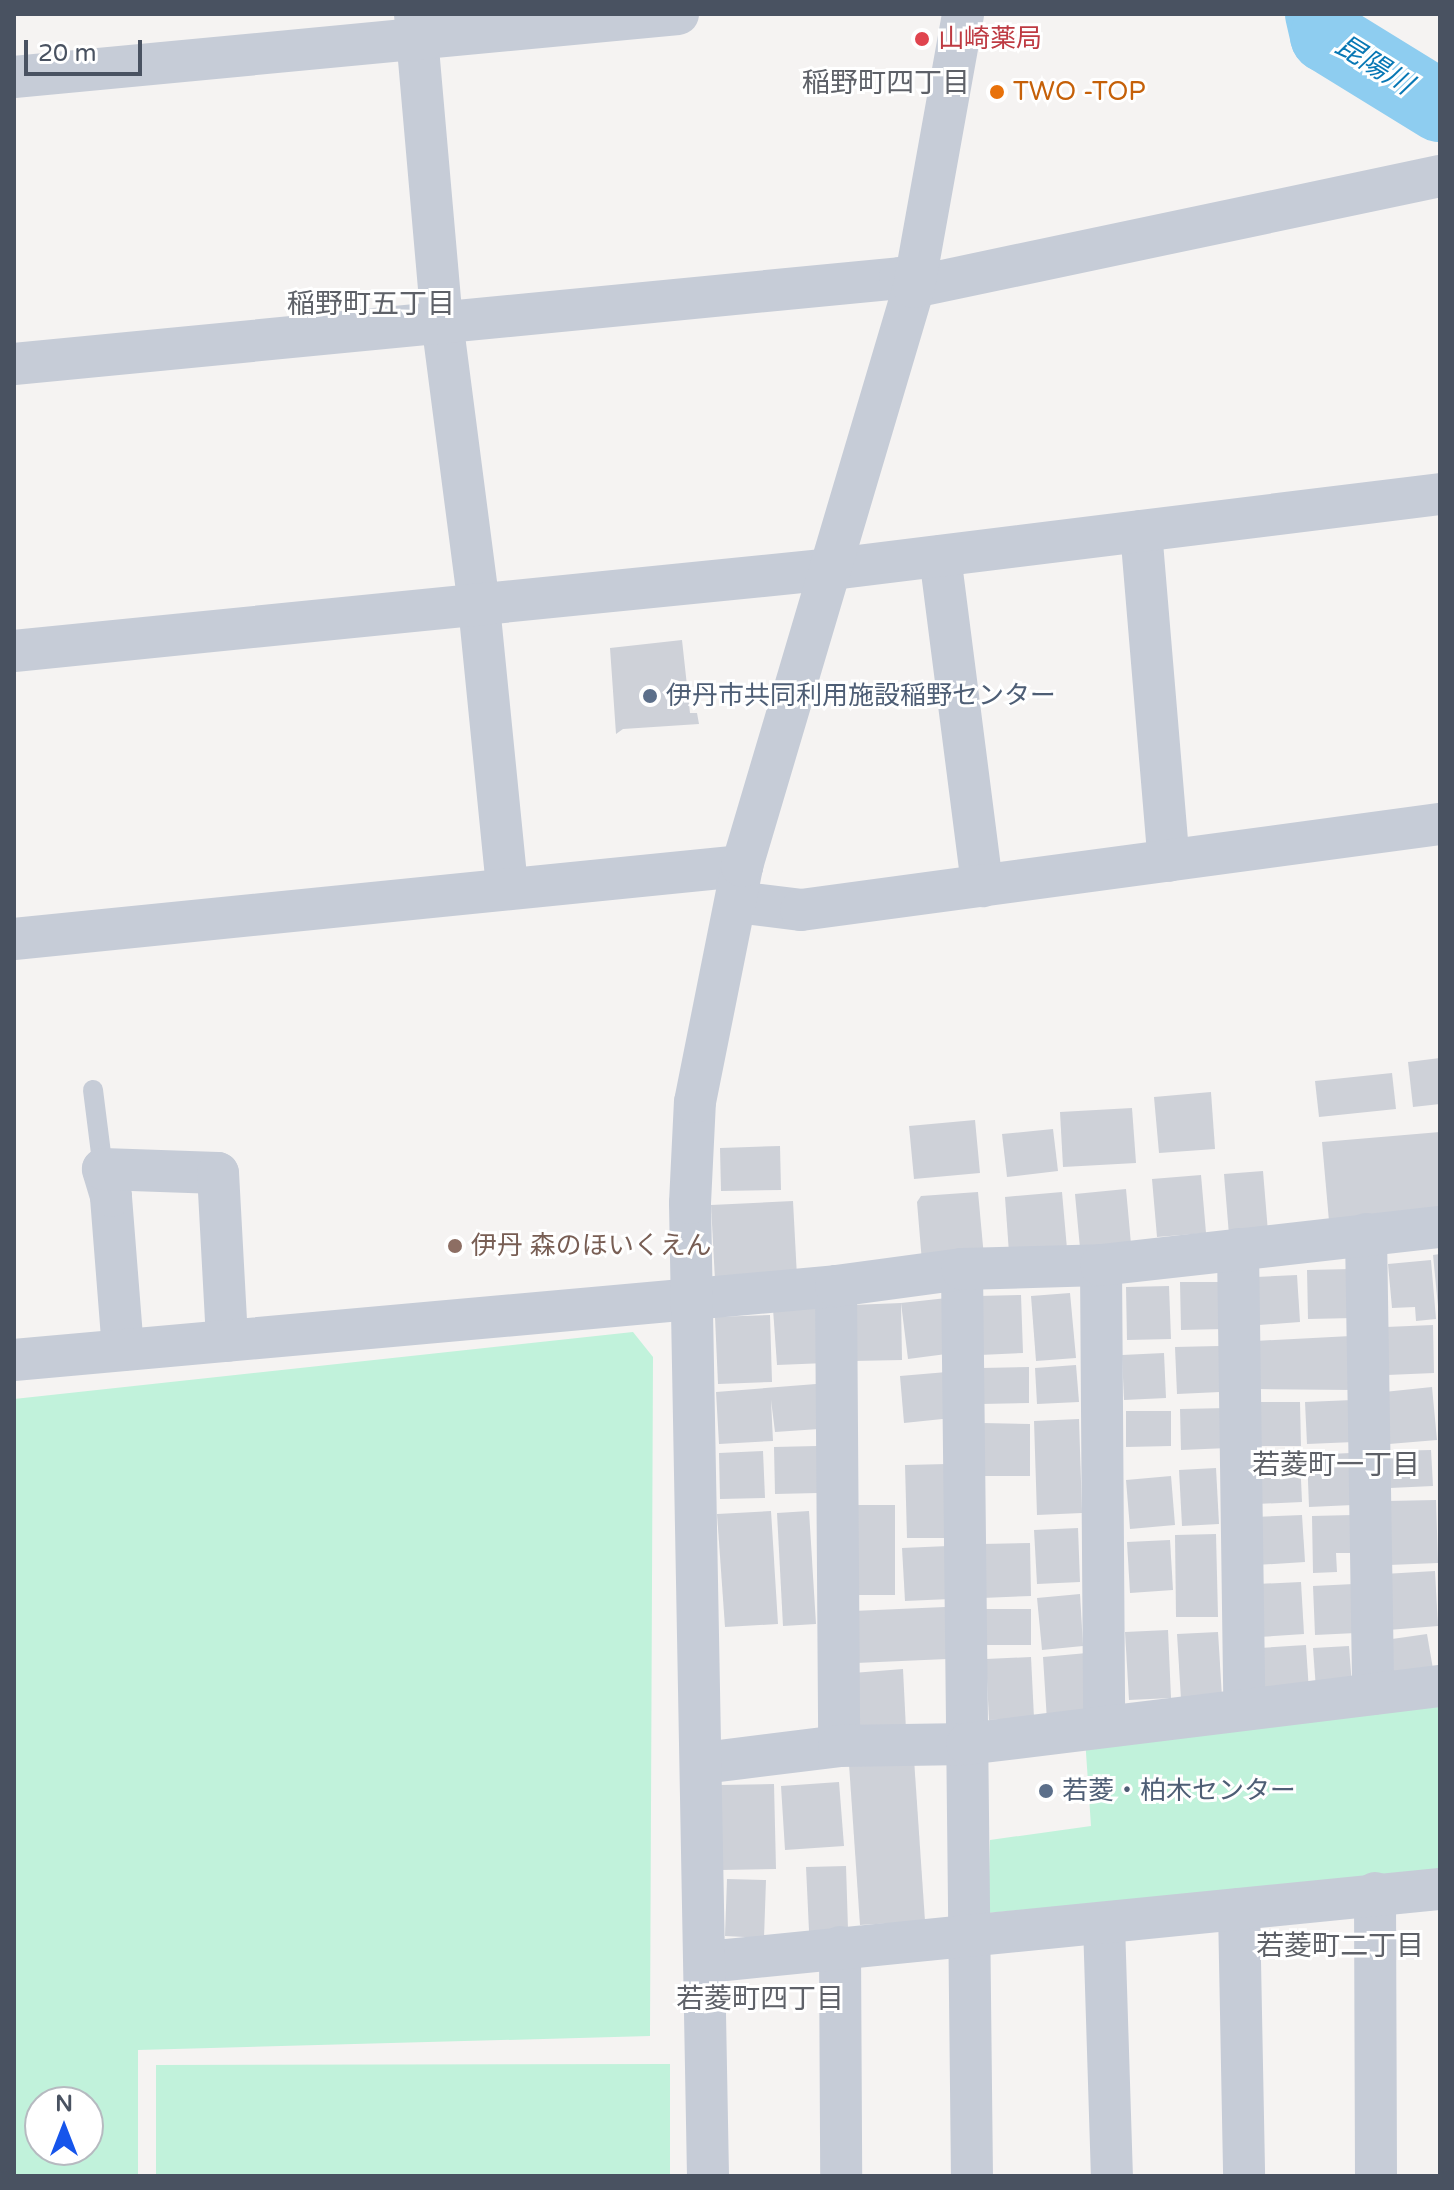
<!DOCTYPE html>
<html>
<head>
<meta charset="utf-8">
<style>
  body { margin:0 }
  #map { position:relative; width:1454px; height:2190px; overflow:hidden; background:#f5f3f2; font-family:"Varela Round","Noto Sans JP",sans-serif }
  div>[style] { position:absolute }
  .green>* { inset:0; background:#c1f2db }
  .river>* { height:72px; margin:-36px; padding:0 36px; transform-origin:36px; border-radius:36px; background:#8ecdf0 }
  .building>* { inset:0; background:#ced1d8 }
  .lane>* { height:20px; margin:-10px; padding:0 10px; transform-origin:10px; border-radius:10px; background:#c6ccd7 }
  .street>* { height:42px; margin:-21px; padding:0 21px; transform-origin:21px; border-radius:21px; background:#c6ccd7 }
  .dots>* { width:22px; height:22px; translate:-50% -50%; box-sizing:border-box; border:4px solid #fff; border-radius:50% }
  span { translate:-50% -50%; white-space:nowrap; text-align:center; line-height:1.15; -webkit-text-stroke:6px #fff; paint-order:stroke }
  .health-label { font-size:26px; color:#be3a42 }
  .left { translate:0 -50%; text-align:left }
  .food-label { font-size:26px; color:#c56008 }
  .service-label { font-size:26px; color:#4e5e75 }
  .education-label { font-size:26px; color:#785e54 }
  .water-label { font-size:28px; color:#0878b5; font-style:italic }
  .neighbourhood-label { font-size:28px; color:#5e6168 }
  .frame { position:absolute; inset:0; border:16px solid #495261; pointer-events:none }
  .north { position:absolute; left:24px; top:2086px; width:80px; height:80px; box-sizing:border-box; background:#fff; border:2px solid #b6bac0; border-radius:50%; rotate:0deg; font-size:22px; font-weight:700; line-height:32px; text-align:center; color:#495261 }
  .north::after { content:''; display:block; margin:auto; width:28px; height:36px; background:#1655eb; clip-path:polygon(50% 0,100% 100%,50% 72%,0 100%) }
  .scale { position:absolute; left:24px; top:40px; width:118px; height:36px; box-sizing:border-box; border:4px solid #495261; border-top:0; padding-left:10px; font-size:24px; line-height:28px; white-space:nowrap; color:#495261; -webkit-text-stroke:6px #fff; paint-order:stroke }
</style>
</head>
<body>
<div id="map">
  <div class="green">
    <div style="clip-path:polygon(evenodd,633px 1332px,653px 1357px,650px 2036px,138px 2050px,138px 2176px,14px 2176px,14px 1399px,633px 1332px,40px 2102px,88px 2102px,88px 2150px,40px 2150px,40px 2102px)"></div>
    <div style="clip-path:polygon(1440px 1697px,1440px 1873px,988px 1913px,990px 1840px,1091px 1826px,1085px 1738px)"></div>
    <div style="clip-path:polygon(670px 2064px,670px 2176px,156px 2176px,156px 2065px)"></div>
  </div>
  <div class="river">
    <div style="left:1321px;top:14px;width:23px;rotate:77deg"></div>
    <div style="left:1326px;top:36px;width:134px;rotate:31.6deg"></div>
  </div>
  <div class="building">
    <div style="clip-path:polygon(682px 640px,690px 713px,697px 713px,699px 724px,623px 729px,616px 734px,610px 648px)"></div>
    <div style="clip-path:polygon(1440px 1058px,1440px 1104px,1413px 1107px,1408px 1062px)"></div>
    <div style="clip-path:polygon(1392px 1073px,1396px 1109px,1319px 1117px,1315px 1081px)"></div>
    <div style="clip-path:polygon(1211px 1092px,1215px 1149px,1159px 1153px,1154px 1097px)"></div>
    <div style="clip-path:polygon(1132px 1108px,1136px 1163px,1063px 1167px,1060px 1112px)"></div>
    <div style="clip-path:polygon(975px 1120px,980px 1173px,914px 1179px,909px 1126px)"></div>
    <div style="clip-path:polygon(1053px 1129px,1058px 1171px,1007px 1177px,1002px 1134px)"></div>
    <div style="clip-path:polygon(1440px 1132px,1440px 1212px,1329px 1221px,1322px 1142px)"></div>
    <div style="clip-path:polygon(780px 1146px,781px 1190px,721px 1191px,720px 1148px)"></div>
    <div style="clip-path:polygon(1263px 1171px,1268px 1232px,1229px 1235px,1224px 1174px)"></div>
    <div style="clip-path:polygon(1201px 1175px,1206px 1233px,1157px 1237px,1152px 1179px)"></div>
    <div style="clip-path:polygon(1126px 1189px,1131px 1244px,1080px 1248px,1075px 1194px)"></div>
    <div style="clip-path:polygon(978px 1192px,984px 1257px,922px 1262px,917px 1202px,921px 1196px)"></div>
    <div style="clip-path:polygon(1062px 1192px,1067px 1249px,1009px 1253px,1005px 1197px)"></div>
    <div style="clip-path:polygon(793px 1201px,797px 1277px,715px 1280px,711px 1205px)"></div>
    <div style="clip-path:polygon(1440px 1254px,1440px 1306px,1438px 1306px,1433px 1255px)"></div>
    <div style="clip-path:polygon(1431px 1260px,1436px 1319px,1416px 1321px,1415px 1307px,1392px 1308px,1388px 1264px)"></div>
    <div style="clip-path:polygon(1352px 1269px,1354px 1318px,1308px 1319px,1307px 1270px)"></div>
    <div style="clip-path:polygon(1297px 1275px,1300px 1322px,1259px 1325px,1256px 1277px)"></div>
    <div style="clip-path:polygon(1180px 1282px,1224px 1282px,1224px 1329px,1181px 1330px)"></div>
    <div style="clip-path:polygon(1169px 1286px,1171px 1339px,1127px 1340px,1126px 1287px)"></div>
    <div style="clip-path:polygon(1070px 1293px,1076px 1358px,1036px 1361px,1031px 1296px)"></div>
    <div style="clip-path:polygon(1021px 1295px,1023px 1353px,980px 1355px,978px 1296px)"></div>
    <div style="clip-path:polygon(947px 1298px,954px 1353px,908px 1359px,901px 1303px)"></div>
    <div style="clip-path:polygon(901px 1303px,902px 1360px,853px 1361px,852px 1305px)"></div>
    <div style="clip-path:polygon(822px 1306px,826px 1363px,777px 1365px,773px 1309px)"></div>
    <div style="clip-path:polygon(770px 1315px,772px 1382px,718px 1384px,715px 1317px)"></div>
    <div style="clip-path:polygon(1433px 1325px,1434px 1373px,1387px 1375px,1386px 1327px)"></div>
    <div style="clip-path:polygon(1351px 1336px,1354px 1390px,1257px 1389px,1255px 1341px)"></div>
    <div style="clip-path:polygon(1219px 1346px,1220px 1392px,1177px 1394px,1175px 1347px)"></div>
    <div style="clip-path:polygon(1164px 1353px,1166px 1398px,1124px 1400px,1122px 1355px)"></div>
    <div style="clip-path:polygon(1076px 1365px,1079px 1402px,1037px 1404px,1035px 1368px)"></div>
    <div style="clip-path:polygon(1029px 1367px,1029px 1403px,981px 1404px,981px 1368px)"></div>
    <div style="clip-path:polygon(947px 1372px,952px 1418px,904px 1423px,900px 1376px)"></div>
    <div style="clip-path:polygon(816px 1384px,819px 1429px,775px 1432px,771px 1400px,773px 1441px,719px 1444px,716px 1392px)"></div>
    <div style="clip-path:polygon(1432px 1387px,1437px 1440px,1389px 1444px,1384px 1392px)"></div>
    <div style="clip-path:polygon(1353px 1400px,1354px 1442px,1307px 1444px,1305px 1402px)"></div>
    <div style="clip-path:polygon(1256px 1402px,1300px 1402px,1301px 1446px,1257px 1446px)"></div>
    <div style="clip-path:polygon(1228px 1408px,1228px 1448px,1181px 1450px,1180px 1409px)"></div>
    <div style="clip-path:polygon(1126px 1411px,1171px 1411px,1171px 1446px,1126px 1447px)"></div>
    <div style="clip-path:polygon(1079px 1419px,1082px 1513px,1037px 1515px,1034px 1421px)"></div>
    <div style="clip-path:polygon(982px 1423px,1030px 1424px,1030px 1476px,982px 1476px)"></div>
    <div style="clip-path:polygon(817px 1446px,818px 1493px,775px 1494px,774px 1447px)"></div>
    <div style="clip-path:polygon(1431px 1450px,1433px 1486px,1390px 1488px,1388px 1451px)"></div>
    <div style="clip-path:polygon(763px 1451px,765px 1498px,720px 1499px,719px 1453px)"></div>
    <div style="clip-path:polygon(1351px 1453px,1353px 1505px,1309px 1507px,1307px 1455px)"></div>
    <div style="clip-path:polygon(1300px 1457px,1302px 1502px,1256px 1504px,1253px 1459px)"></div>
    <div style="clip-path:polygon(947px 1464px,949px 1538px,907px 1538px,905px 1465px)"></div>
    <div style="clip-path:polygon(1216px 1468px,1219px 1524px,1182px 1526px,1179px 1470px)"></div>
    <div style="clip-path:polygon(1171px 1476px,1175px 1525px,1130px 1529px,1126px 1480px)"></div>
    <div style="clip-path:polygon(1436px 1500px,1438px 1563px,1389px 1565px,1387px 1501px)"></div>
    <div style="clip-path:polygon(854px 1505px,895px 1505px,895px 1595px,854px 1595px)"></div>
    <div style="clip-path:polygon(771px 1511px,778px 1624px,725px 1627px,717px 1514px)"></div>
    <div style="clip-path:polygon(809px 1511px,816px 1624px,783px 1626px,777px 1513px)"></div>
    <div style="clip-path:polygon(1302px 1515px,1305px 1562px,1256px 1565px,1254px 1517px)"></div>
    <div style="clip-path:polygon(1353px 1515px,1353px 1553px,1336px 1553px,1337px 1572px,1313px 1573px,1312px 1516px)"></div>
    <div style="clip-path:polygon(1078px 1528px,1080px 1582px,1037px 1584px,1034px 1530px)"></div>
    <div style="clip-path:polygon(1216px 1534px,1218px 1617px,1176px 1617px,1175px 1535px)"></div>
    <div style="clip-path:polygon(1170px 1540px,1173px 1590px,1130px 1593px,1127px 1542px)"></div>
    <div style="clip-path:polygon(1030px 1543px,1031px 1596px,982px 1598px,981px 1544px)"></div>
    <div style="clip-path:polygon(948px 1546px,950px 1599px,905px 1601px,902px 1548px)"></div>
    <div style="clip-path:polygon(1435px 1571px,1438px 1626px,1388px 1630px,1384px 1574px)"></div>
    <div style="clip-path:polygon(1301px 1582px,1304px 1634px,1259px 1637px,1256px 1584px)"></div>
    <div style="clip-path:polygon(1354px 1584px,1356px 1633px,1315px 1635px,1313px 1586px)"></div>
    <div style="clip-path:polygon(1080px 1594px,1083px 1646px,1042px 1650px,1037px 1598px)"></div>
    <div style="clip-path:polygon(945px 1607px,947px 1659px,856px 1663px,853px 1611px)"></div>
    <div style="clip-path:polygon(983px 1609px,1031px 1609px,1031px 1645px,984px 1645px)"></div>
    <div style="clip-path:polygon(1168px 1630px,1171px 1698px,1129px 1700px,1125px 1632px)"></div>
    <div style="clip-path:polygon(1218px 1632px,1222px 1697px,1181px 1699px,1177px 1634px)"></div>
    <div style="clip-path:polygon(1427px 1634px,1433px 1669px,1391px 1676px,1385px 1640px)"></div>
    <div style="clip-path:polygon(1306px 1645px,1309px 1692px,1263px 1695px,1260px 1648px)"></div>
    <div style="clip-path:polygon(1349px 1646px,1352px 1686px,1316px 1689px,1313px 1648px)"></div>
    <div style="clip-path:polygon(1087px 1653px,1092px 1718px,1047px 1721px,1043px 1657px)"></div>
    <div style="clip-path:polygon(1031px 1657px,1034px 1718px,989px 1720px,986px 1659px)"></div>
    <div style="clip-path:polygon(903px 1669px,906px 1730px,857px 1733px,853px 1673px)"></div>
    <div style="clip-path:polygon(914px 1759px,925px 1921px,860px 1925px,849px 1764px)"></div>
    <div style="clip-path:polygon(839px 1782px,844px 1846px,785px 1850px,781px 1786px)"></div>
    <div style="clip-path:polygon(774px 1784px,776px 1869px,721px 1870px,719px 1785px)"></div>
    <div style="clip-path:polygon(846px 1866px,848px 1930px,809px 1931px,806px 1867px)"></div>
    <div style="clip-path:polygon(727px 1879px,766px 1880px,764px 1938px,725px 1936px)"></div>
  </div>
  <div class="lane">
    <div style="left:93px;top:1090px;width:80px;rotate:82.8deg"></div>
  </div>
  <div class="street">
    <div style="left:415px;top:14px;width:308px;rotate:85deg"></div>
    <div style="left:442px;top:321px;width:287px;rotate:82.6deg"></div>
    <div style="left:479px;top:606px;width:284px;rotate:84.3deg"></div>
    <div style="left:14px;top:77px;width:667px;rotate:-5.42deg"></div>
    <div style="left:14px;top:364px;width:890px;rotate:-5.54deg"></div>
    <div style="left:900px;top:278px;width:17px;rotate:33deg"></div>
    <div style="left:914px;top:287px;width:538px;rotate:-11.92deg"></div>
    <div style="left:1141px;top:531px;width:331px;rotate:85.2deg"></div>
    <div style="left:940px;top:556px;width:333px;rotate:82.7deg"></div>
    <div style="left:14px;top:651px;width:823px;rotate:-5.72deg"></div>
    <div style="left:833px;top:569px;width:612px;rotate:-7.04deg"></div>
    <div style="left:736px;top:902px;width:65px;rotate:7deg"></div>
    <div style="left:801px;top:910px;width:645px;rotate:-7.67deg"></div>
    <div style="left:14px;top:939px;width:732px;rotate:-5.73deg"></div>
    <div style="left:1366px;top:1234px;width:460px;rotate:89.1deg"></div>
    <div style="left:1238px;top:1249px;width:458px;rotate:89.2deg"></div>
    <div style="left:1101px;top:1265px;width:461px;rotate:89.6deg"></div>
    <div style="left:962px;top:1269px;width:907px;rotate:89.37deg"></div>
    <div style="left:836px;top:1286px;width:460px;rotate:89.6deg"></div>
    <div style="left:123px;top:1350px;width:154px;rotate:-94.5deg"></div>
    <div style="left:111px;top:1196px;width:28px;rotate:-107deg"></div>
    <div style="left:103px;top:1169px;width:115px;rotate:2deg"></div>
    <div style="left:218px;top:1173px;width:168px;rotate:86.9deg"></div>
    <div style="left:14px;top:1360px;width:825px;rotate:-5.14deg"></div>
    <div style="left:836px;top:1286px;width:127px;rotate:-7.7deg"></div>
    <div style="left:962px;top:1269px;width:139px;rotate:-1.6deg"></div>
    <div style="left:1101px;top:1265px;width:341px;rotate:-6.4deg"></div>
    <div style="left:703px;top:1763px;width:137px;rotate:-7.1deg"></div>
    <div style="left:839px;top:1746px;width:128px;rotate:-0.9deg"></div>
    <div style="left:967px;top:1744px;width:477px;rotate:-7deg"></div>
    <div style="left:1375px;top:1893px;width:283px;rotate:89.8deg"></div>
    <div style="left:1239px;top:1909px;width:267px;rotate:88.9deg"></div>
    <div style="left:1104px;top:1924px;width:252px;rotate:88.2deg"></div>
    <div style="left:840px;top:1947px;width:229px;rotate:89.7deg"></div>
    <div style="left:706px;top:1962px;width:738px;rotate:-5.68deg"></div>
    <div style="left:708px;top:2176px;width:973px;rotate:-91.06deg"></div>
    <div style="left:690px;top:1203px;width:101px;rotate:-87.2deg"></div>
    <div style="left:695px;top:1102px;width:241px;rotate:-78.7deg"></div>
    <div style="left:742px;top:866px;width:604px;rotate:-73.46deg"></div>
    <div style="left:914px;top:287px;width:277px;rotate:-79.8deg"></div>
  </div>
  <div class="dots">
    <div style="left:922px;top:39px;background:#e0444e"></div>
    <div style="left:997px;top:92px;background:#e8710a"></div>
    <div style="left:650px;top:696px;background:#5c6f8a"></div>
    <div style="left:455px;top:1246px;background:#8d6e63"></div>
    <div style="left:1046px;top:1791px;background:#5c6f8a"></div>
  </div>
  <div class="health-label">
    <span class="left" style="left:938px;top:39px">山崎薬局</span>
  </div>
  <div class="food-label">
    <span class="left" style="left:1013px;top:92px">TWO -TOP</span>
  </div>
  <div class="service-label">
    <span class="left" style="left:666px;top:696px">伊丹市共同利用施設稲野センター</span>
    <span class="left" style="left:1062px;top:1791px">若菱・柏木センター</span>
  </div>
  <div class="education-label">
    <span class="left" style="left:471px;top:1246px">伊丹 森のほいくえん</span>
  </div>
  <div class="water-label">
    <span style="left:1374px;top:65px;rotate:32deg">昆陽川</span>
  </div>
  <div class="neighbourhood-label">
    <span style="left:886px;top:83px">稲野町四丁目</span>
    <span style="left:371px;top:304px">稲野町五丁目</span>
    <span style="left:1336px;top:1465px">若菱町一丁目</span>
    <span style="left:1340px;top:1946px">若菱町二丁目</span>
    <span style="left:760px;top:1999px">若菱町四丁目</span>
  </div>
  <div class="frame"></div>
  <div class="north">N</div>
  <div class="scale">20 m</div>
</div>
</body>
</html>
